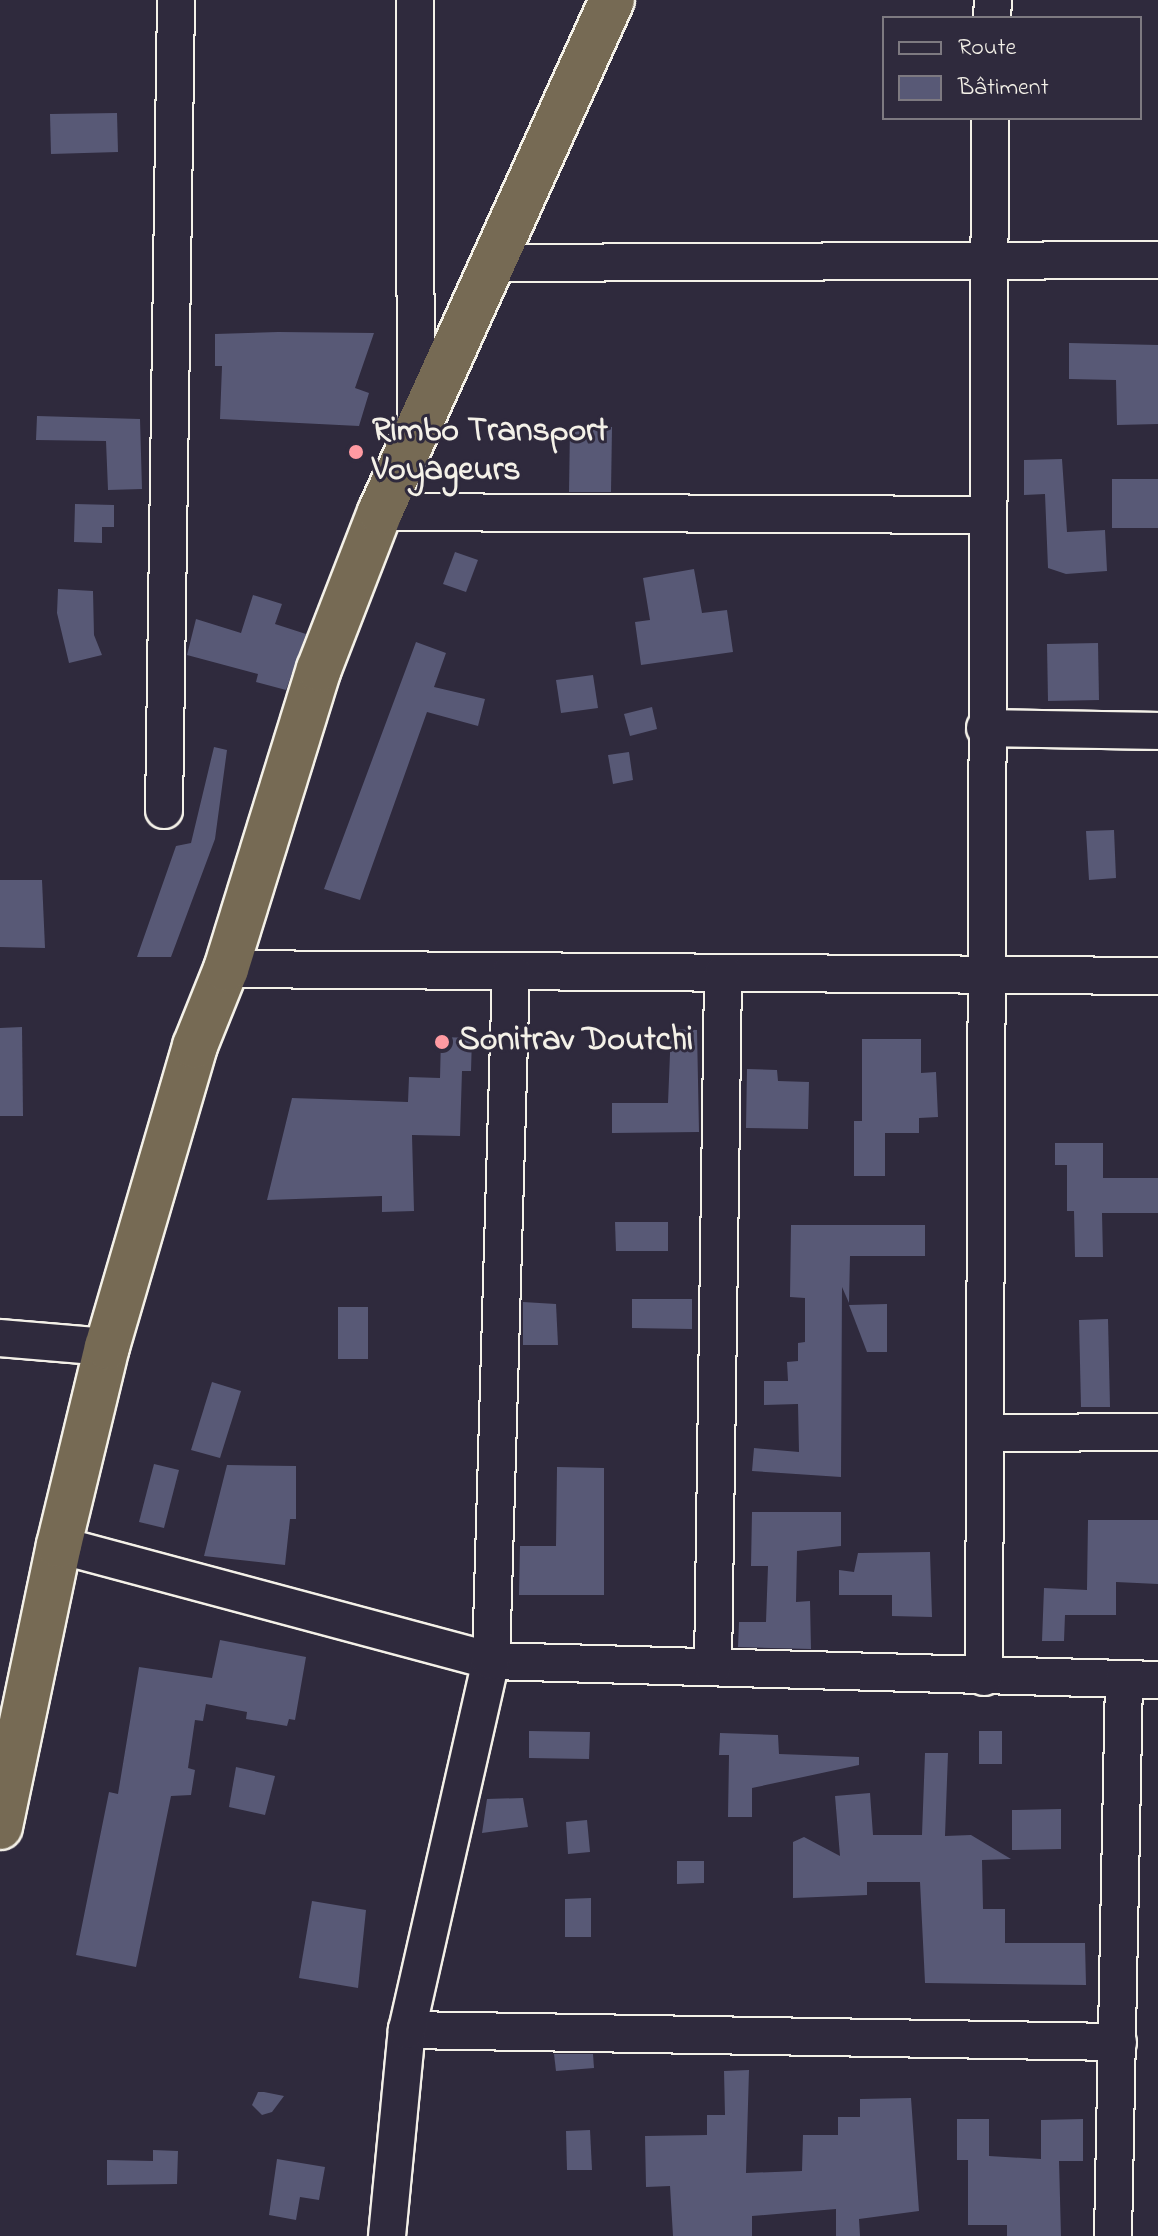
<!DOCTYPE html>
<html>
<head>
<meta charset="utf-8">
<style>
  body { margin:0 }
  #map { position:relative; width:1158px; height:2236px; overflow:hidden; background:#2f2a3d; font-family:"Indie Flower",sans-serif }
  div>[style] { position:absolute }
  .building>* { inset:0; background:#585976 }
  .roads { filter:drop-shadow(2px 0 #f4f1e8) drop-shadow(-2px 0 #f4f1e8) drop-shadow(0 2px #f4f1e8) drop-shadow(0 -2px #f4f1e8) }
  .minor>* { height:36px; margin:-18px; padding:0 18px; transform-origin:18px; border-radius:18px; background:#2f2a3d }
  .highway>* { height:44px; margin:-22px; padding:0 22px; transform-origin:22px; border-radius:22px; background:#766a54 }
  .dots>* { width:22px; height:22px; translate:-50% -50%; box-sizing:border-box; border:4px solid #2f2a3d; border-radius:50% }
  span { translate:-50% -50%; white-space:nowrap; text-align:center; line-height:1.15; -webkit-text-stroke:6px #2f2a3d; paint-order:stroke }
  .poi-label { font-size:34px; color:#f4f1e8; font-weight:700 }
  .left { translate:0 -50%; text-align:left }
  .legend { position:absolute; left:882px; top:16px; width:260px; height:104px; box-sizing:border-box; background:#2f2a3d; border:2px solid #7e7a81; margin:0; padding:10px 14px; list-style:none; font-size:24px; color:#f4f1e8 }
  .legend li { display:flex; align-items:center; gap:16px; height:40px }
  .legend b { width:40px; border:2px solid #7e7a81 }
</style>
</head>
<body>
<div id="map">
  <div class="building">
    <div style="clip-path:polygon(117px 113px,118px 152px,51px 154px,50px 114px)"></div>
    <div style="clip-path:polygon(278px 332px,374px 333px,355px 388px,369px 393px,359px 426px,220px 419px,222px 366px,215px 366px,215px 334px)"></div>
    <div style="clip-path:polygon(1069px 343px,1158px 345px,1158px 424px,1117px 425px,1116px 380px,1069px 379px)"></div>
    <div style="clip-path:polygon(37px 416px,140px 419px,142px 489px,108px 490px,106px 441px,36px 440px)"></div>
    <div style="clip-path:polygon(570px 427px,612px 427px,611px 492px,569px 492px)"></div>
    <div style="clip-path:polygon(1062px 459px,1067px 532px,1105px 530px,1107px 571px,1066px 574px,1048px 568px,1045px 494px,1024px 495px,1024px 460px)"></div>
    <div style="clip-path:polygon(1112px 479px,1158px 479px,1158px 528px,1112px 528px)"></div>
    <div style="clip-path:polygon(75px 504px,114px 505px,114px 527px,102px 527px,102px 543px,74px 542px)"></div>
    <div style="clip-path:polygon(455px 552px,478px 560px,466px 592px,443px 584px)"></div>
    <div style="clip-path:polygon(694px 569px,702px 613px,727px 610px,733px 652px,641px 665px,635px 622px,650px 620px,643px 578px)"></div>
    <div style="clip-path:polygon(58px 589px,93px 591px,94px 635px,102px 655px,69px 663px,57px 613px)"></div>
    <div style="clip-path:polygon(253px 595px,282px 604px,275px 624px,306px 634px,286px 690px,256px 682px,258px 674px,187px 655px,196px 619px,241px 633px)"></div>
    <div style="clip-path:polygon(416px 642px,446px 653px,434px 687px,485px 699px,478px 726px,427px 712px,360px 900px,324px 889px)"></div>
    <div style="clip-path:polygon(1098px 643px,1099px 700px,1048px 701px,1047px 644px)"></div>
    <div style="clip-path:polygon(593px 675px,598px 708px,561px 713px,556px 680px)"></div>
    <div style="clip-path:polygon(652px 707px,657px 729px,630px 736px,624px 714px)"></div>
    <div style="clip-path:polygon(214px 747px,227px 750px,215px 839px,171px 957px,137px 957px,176px 846px,191px 843px)"></div>
    <div style="clip-path:polygon(629px 752px,633px 780px,613px 784px,608px 755px)"></div>
    <div style="clip-path:polygon(1114px 830px,1116px 878px,1089px 880px,1086px 831px)"></div>
    <div style="clip-path:polygon(0 880px,42px 880px,45px 948px,0 947px)"></div>
    <div style="clip-path:polygon(22px 1027px,23px 1116px,0 1116px,0 1028px)"></div>
    <div style="clip-path:polygon(671px 1029px,697px 1030px,699px 1132px,612px 1133px,612px 1103px,668px 1103px)"></div>
    <div style="clip-path:polygon(441px 1037px,472px 1038px,471px 1071px,462px 1071px,460px 1136px,412px 1135px,414px 1211px,382px 1212px,382px 1196px,267px 1200px,292px 1098px,408px 1102px,409px 1077px,440px 1078px)"></div>
    <div style="clip-path:polygon(862px 1039px,921px 1039px,921px 1073px,936px 1072px,938px 1117px,919px 1118px,919px 1133px,885px 1133px,885px 1176px,854px 1176px,854px 1121px,862px 1121px)"></div>
    <div style="clip-path:polygon(747px 1069px,777px 1070px,778px 1081px,809px 1082px,808px 1129px,746px 1128px)"></div>
    <div style="clip-path:polygon(1055px 1143px,1103px 1143px,1103px 1178px,1158px 1178px,1158px 1213px,1102px 1213px,1103px 1257px,1075px 1257px,1074px 1211px,1067px 1211px,1067px 1165px,1055px 1165px)"></div>
    <div style="clip-path:polygon(615px 1222px,668px 1222px,668px 1251px,616px 1251px)"></div>
    <div style="clip-path:polygon(791px 1225px,925px 1225px,925px 1256px,850px 1256px,849px 1303px,842px 1287px,841px 1477px,752px 1471px,754px 1448px,799px 1452px,798px 1404px,764px 1405px,764px 1381px,788px 1381px,787px 1362px,798px 1361px,798px 1343px,805px 1342px,805px 1298px,790px 1297px)"></div>
    <div style="clip-path:polygon(632px 1299px,692px 1299px,692px 1329px,632px 1328px)"></div>
    <div style="clip-path:polygon(523px 1302px,556px 1304px,558px 1345px,523px 1345px)"></div>
    <div style="clip-path:polygon(887px 1304px,887px 1352px,867px 1352px,849px 1305px)"></div>
    <div style="clip-path:polygon(338px 1307px,368px 1307px,368px 1359px,338px 1359px)"></div>
    <div style="clip-path:polygon(1108px 1319px,1110px 1407px,1081px 1407px,1079px 1320px)"></div>
    <div style="clip-path:polygon(212px 1382px,241px 1391px,220px 1458px,191px 1450px)"></div>
    <div style="clip-path:polygon(154px 1464px,179px 1470px,164px 1528px,139px 1522px)"></div>
    <div style="clip-path:polygon(227px 1465px,296px 1466px,296px 1519px,290px 1519px,285px 1565px,204px 1556px)"></div>
    <div style="clip-path:polygon(557px 1467px,604px 1468px,604px 1595px,519px 1595px,520px 1546px,556px 1546px)"></div>
    <div style="clip-path:polygon(752px 1512px,841px 1512px,841px 1546px,797px 1551px,796px 1602px,810px 1601px,811px 1649px,738px 1647px,739px 1622px,766px 1622px,768px 1566px,751px 1566px)"></div>
    <div style="clip-path:polygon(1088px 1520px,1158px 1520px,1158px 1584px,1116px 1582px,1116px 1615px,1065px 1615px,1064px 1641px,1042px 1641px,1044px 1588px,1087px 1590px)"></div>
    <div style="clip-path:polygon(930px 1552px,932px 1617px,892px 1616px,892px 1595px,839px 1595px,839px 1570px,854px 1572px,858px 1553px)"></div>
    <div style="clip-path:polygon(220px 1640px,306px 1657px,295px 1720px,289px 1719px,287px 1726px,246px 1719px,247px 1712px,206px 1704px,203px 1721px,195px 1720px,188px 1768px,195px 1770px,191px 1795px,171px 1796px,136px 1967px,76px 1955px,109px 1792px,118px 1794px,139px 1667px,212px 1678px)"></div>
    <div style="clip-path:polygon(529px 1731px,590px 1732px,589px 1759px,529px 1758px)"></div>
    <div style="clip-path:polygon(979px 1731px,1002px 1731px,1002px 1764px,979px 1764px)"></div>
    <div style="clip-path:polygon(720px 1733px,778px 1735px,779px 1754px,859px 1757px,859px 1765px,752px 1788px,752px 1817px,728px 1817px,729px 1755px,719px 1755px)"></div>
    <div style="clip-path:polygon(925px 1753px,948px 1753px,945px 1836px,971px 1835px,1011px 1859px,982px 1860px,983px 1909px,1005px 1909px,1005px 1943px,1085px 1943px,1086px 1985px,925px 1983px,920px 1882px,867px 1882px,867px 1895px,793px 1898px,793px 1842px,804px 1837px,840px 1856px,835px 1796px,870px 1793px,873px 1835px,922px 1835px)"></div>
    <div style="clip-path:polygon(236px 1767px,275px 1776px,265px 1815px,229px 1807px)"></div>
    <div style="clip-path:polygon(523px 1798px,528px 1827px,482px 1833px,487px 1799px)"></div>
    <div style="clip-path:polygon(1061px 1809px,1061px 1849px,1012px 1850px,1012px 1810px)"></div>
    <div style="clip-path:polygon(587px 1820px,590px 1852px,568px 1854px,566px 1822px)"></div>
    <div style="clip-path:polygon(677px 1861px,704px 1861px,704px 1883px,677px 1884px)"></div>
    <div style="clip-path:polygon(591px 1898px,591px 1937px,565px 1937px,565px 1899px)"></div>
    <div style="clip-path:polygon(312px 1901px,366px 1910px,358px 1988px,299px 1978px)"></div>
    <div style="clip-path:polygon(554px 2054px,593px 2054px,594px 2068px,556px 2071px)"></div>
    <div style="clip-path:polygon(749px 2070px,746px 2173px,802px 2171px,803px 2135px,838px 2135px,838px 2117px,860px 2117px,860px 2099px,911px 2098px,919px 2211px,859px 2219px,860px 2236px,836px 2236px,836px 2209px,752px 2216px,752px 2236px,673px 2236px,670px 2186px,646px 2187px,645px 2136px,707px 2135px,707px 2115px,725px 2115px,724px 2071px)"></div>
    <div style="clip-path:polygon(258px 2092px,264px 2092px,284px 2096px,272px 2112px,262px 2115px,252px 2105px)"></div>
    <div style="clip-path:polygon(957px 2119px,989px 2119px,989px 2156px,1041px 2159px,1041px 2120px,1083px 2119px,1083px 2161px,1059px 2161px,1061px 2236px,1007px 2236px,1007px 2225px,968px 2225px,968px 2160px,957px 2160px)"></div>
    <div style="clip-path:polygon(590px 2130px,592px 2170px,567px 2170px,566px 2131px)"></div>
    <div style="clip-path:polygon(153px 2150px,178px 2151px,177px 2184px,107px 2185px,107px 2160px,153px 2161px)"></div>
    <div style="clip-path:polygon(277px 2159px,325px 2167px,319px 2200px,300px 2197px,296px 2220px,269px 2215px)"></div>
  </div>
  <div class="roads">
    <div class="minor">
      <div style="left:415px;top:0;width:426px;rotate:89.9deg"></div>
      <div style="left:992px;top:18px;width:18px;rotate:-87deg"></div>
      <div style="left:495px;top:263px;width:663px;rotate:-0.26deg"></div>
      <div style="left:380px;top:512px;width:605px;rotate:0.28deg"></div>
      <div style="left:985px;top:728px;width:173px;rotate:1deg"></div>
      <div style="left:164px;top:810px;width:810px;rotate:-89.15deg"></div>
      <div style="left:226px;top:969px;width:932px;rotate:0.43deg"></div>
      <div style="left:0;top:1338px;width:107px;rotate:4.8deg"></div>
      <div style="left:985px;top:1433px;width:173px;rotate:-0.3deg"></div>
      <div style="left:59px;top:1545px;width:447px;rotate:15deg"></div>
      <div style="left:491px;top:1661px;width:667px;rotate:1.63deg"></div>
      <div style="left:713px;top:1667px;width:694px;rotate:-89.17deg"></div>
      <div style="left:984px;top:1677px;width:1559px;rotate:-89.78deg"></div>
      <div style="left:407px;top:2030px;width:711px;rotate:0.97deg"></div>
      <div style="left:387px;top:2236px;width:207px;rotate:-84.5deg"></div>
      <div style="left:407px;top:2030px;width:378px;rotate:-77.2deg"></div>
      <div style="left:491px;top:1661px;width:689px;rotate:-88.34deg"></div>
      <div style="left:1113px;top:2236px;width:557px;rotate:-88.87deg"></div>
    </div>
    <div class="highway">
      <div style="left:0;top:1827px;width:288px;rotate:-78.2deg"></div>
      <div style="left:59px;top:1545px;width:204px;rotate:-76.4deg"></div>
      <div style="left:107px;top:1347px;width:314px;rotate:-73.7deg"></div>
      <div style="left:195px;top:1046px;width:83px;rotate:-68.1deg"></div>
      <div style="left:226px;top:969px;width:314px;rotate:-72.8deg"></div>
      <div style="left:319px;top:669px;width:168px;rotate:-68.8deg"></div>
      <div style="left:380px;top:512px;width:562px;rotate:-65.62deg"></div>
    </div>
  </div>
  <div class="dots">
    <div style="left:356px;top:452px;background:#ff9aa2"></div>
    <div style="left:442px;top:1042px;background:#ff9aa2"></div>
  </div>
  <div class="poi-label">
    <span class="left" style="left:372px;top:452px">Rimbo Transport<br>Voyageurs</span>
    <span class="left" style="left:458px;top:1042px">Sonitrav Doutchi</span>
  </div>
  <ul class="legend">
  <li><b style="height:10px;background:#2f2a3d"></b>Route</li>
  <li><b style="height:22px;background:#585976"></b>Bâtiment</li>
  </ul>
</div>
</body>
</html>
